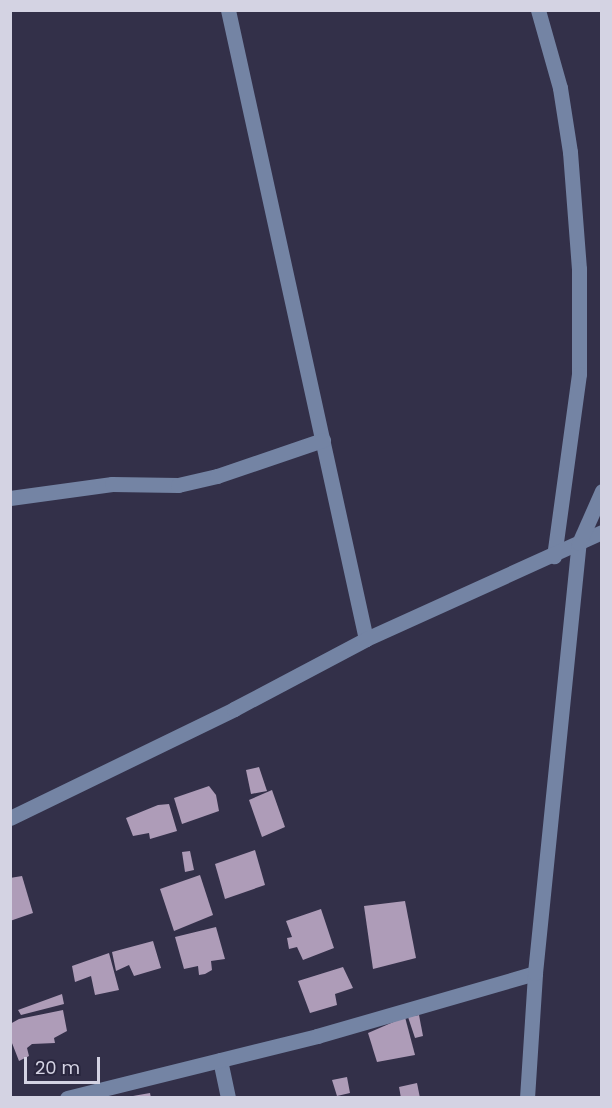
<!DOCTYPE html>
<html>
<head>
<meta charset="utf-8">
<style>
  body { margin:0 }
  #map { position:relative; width:612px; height:1108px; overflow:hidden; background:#333049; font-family:Poppins,sans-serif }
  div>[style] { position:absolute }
  .building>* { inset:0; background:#ae9cb8 }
  .minor>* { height:15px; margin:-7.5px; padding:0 7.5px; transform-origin:7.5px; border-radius:7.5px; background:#7484a4 }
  span { translate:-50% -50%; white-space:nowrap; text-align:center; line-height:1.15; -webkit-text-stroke:6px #29263e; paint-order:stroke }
  .frame { position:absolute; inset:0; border:12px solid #d4d3e3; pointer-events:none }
  .scale { position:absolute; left:24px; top:1057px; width:76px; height:27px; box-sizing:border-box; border:3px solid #d4d3e3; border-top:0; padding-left:8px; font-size:18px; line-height:21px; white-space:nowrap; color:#d4d3e3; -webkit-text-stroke:4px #29263e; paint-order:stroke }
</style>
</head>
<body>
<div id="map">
  <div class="building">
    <div style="clip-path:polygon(259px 767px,267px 791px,251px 794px,246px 770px)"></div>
    <div style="clip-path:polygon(209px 786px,216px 795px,219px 811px,182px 824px,174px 798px)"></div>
    <div style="clip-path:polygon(272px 790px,285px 827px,262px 837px,249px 800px)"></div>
    <div style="clip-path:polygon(169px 804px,177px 831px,150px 839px,149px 833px,133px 836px,126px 818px,158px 805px)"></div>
    <div style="clip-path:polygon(255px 850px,265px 885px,225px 899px,215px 864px)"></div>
    <div style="clip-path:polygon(190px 851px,194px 870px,185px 872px,182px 852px)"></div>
    <div style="clip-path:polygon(200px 875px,213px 915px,174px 931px,160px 889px)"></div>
    <div style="clip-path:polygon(22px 876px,33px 913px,10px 921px,10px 878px)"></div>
    <div style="clip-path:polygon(405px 901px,416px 958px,373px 969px,364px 906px)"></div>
    <div style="clip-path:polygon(321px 909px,334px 948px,303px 960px,297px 947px,289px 949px,287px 938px,292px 937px,286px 921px)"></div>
    <div style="clip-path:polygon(216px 927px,225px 959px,211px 961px,212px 970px,205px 974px,199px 975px,198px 966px,184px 969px,175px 937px)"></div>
    <div style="clip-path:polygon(153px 941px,161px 968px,134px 976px,129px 965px,116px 971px,112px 952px)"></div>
    <div style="clip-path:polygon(109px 953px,119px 990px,95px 995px,91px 976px,75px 982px,72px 966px)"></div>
    <div style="clip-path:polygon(343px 967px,353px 988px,335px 994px,337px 1005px,310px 1013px,298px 981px)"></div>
    <div style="clip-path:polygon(62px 994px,64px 1004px,21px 1015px,18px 1010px)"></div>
    <div style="clip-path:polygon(63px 1010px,67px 1031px,54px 1038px,55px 1043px,32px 1044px,27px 1048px,29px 1056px,19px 1061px,10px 1038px,10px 1024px,19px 1019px)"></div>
    <div style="clip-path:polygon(419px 1015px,423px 1036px,415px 1038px,408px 1017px)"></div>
    <div style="clip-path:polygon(405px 1017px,415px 1055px,377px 1062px,368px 1033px)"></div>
    <div style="clip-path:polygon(347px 1077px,350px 1093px,337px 1096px,332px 1080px)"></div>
    <div style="clip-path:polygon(417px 1083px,420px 1098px,401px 1098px,399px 1087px)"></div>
    <div style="clip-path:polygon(150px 1093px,151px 1098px,133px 1098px,133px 1096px)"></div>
  </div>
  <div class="minor">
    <div style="left:228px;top:10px;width:644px;rotate:77.63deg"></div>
    <div style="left:538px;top:10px;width:81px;rotate:74.2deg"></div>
    <div style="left:560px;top:88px;width:65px;rotate:81.1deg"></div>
    <div style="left:570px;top:152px;width:117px;rotate:85.6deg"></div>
    <div style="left:579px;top:269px;width:105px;rotate:90deg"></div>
    <div style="left:579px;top:374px;width:184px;rotate:97.8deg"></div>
    <div style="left:10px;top:498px;width:103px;rotate:-7.8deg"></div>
    <div style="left:112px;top:484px;width:66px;rotate:0.9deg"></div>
    <div style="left:178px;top:485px;width:40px;rotate:-13deg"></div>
    <div style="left:217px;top:476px;width:112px;rotate:-18.8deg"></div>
    <div style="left:10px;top:818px;width:249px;rotate:-25.9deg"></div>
    <div style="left:234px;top:709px;width:149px;rotate:-27.9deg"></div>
    <div style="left:366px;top:639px;width:259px;rotate:-24.4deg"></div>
    <div style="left:220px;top:1060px;width:39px;rotate:78deg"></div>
    <div style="left:67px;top:1098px;width:258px;rotate:-13.9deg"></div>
    <div style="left:317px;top:1036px;width:227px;rotate:-16.1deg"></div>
    <div style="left:527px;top:1098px;width:125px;rotate:-86.3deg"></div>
    <div style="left:535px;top:973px;width:432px;rotate:-84.2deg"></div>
    <div style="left:579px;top:543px;width:57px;rotate:-66.1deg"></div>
  </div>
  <div class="frame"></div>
  <div class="scale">20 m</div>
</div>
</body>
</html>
